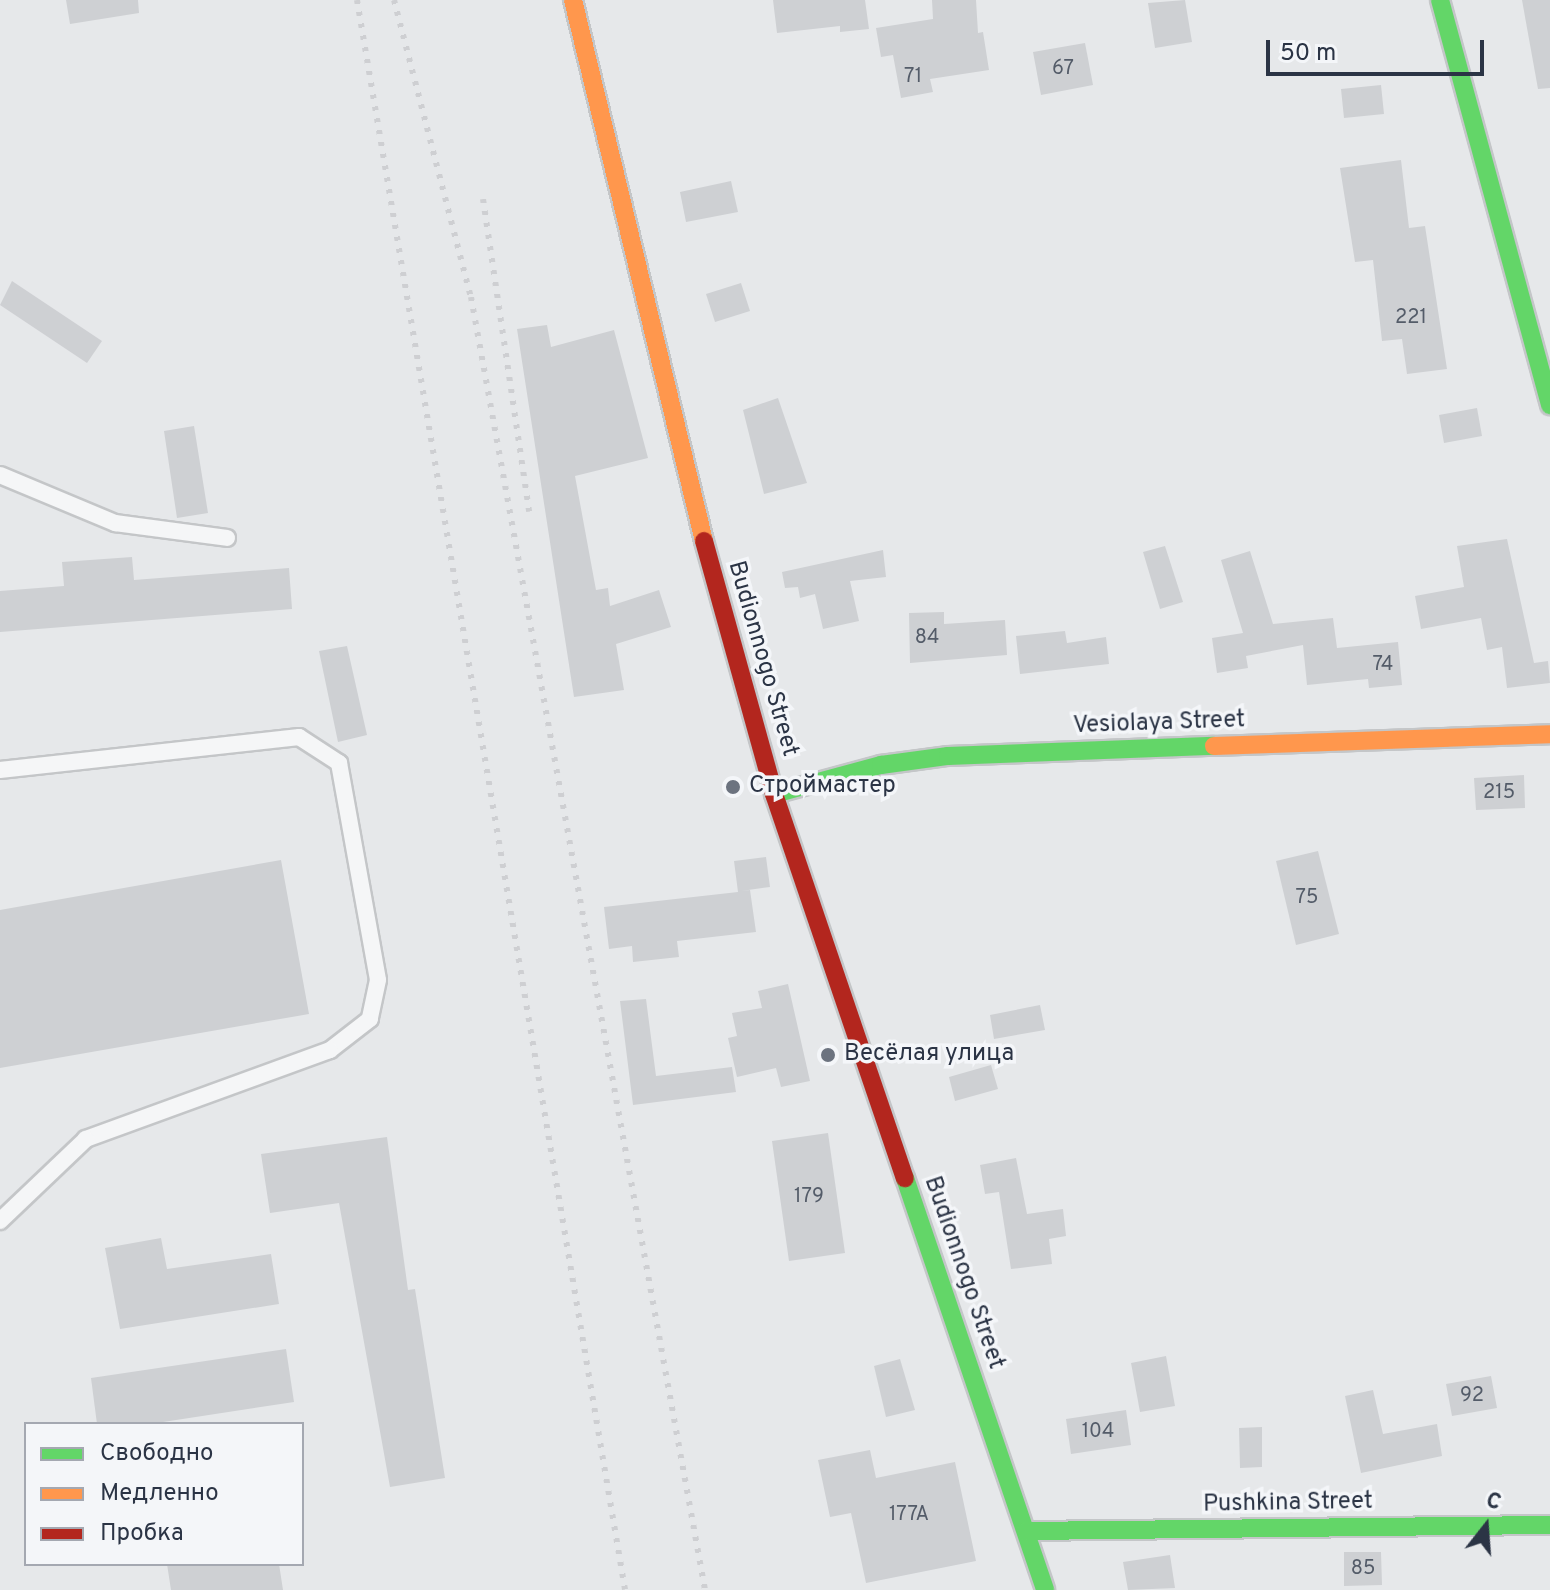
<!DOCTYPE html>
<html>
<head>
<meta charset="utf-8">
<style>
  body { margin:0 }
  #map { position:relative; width:1550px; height:1590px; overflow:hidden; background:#e6e8ea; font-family:Overpass,sans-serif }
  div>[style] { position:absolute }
  .building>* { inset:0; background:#ced0d3 }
  .roads { filter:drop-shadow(2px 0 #c4c6c8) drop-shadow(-2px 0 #c4c6c8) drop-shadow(0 2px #c4c6c8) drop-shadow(0 -2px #c4c6c8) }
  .lane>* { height:16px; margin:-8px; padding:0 8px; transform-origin:8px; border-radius:8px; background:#f5f6f7 }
  .fast>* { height:18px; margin:-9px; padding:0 9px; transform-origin:9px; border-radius:9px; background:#63d668 }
  .slow>* { height:18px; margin:-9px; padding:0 9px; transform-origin:9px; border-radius:9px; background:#ff974d }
  .jam>* { height:18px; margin:-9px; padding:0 9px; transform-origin:9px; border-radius:9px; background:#b3261e }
  .rail>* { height:6px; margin-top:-3px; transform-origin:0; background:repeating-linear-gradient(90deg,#cecfd2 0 4px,transparent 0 12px) }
  .dots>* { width:22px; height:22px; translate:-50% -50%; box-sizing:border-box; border:4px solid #f4f6f9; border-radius:50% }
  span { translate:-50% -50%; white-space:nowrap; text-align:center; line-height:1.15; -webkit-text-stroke:7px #f4f6f9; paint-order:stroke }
  .number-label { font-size:20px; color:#545c69 }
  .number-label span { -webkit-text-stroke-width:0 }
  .street-label { font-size:24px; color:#2b3445 }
  .poi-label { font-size:24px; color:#2b3445 }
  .left { translate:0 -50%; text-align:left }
  .legend { position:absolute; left:24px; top:1422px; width:280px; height:144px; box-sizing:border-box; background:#f4f6f9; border:2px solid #a4a8b1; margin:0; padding:10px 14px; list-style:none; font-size:24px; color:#2b3445 }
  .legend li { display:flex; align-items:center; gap:16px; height:40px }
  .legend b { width:40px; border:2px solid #a4a8b1 }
  .north { position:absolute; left:1446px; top:1486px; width:80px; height:80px; -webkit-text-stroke:6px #f4f6f9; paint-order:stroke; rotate:17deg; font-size:22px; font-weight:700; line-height:32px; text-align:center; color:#2b3445 }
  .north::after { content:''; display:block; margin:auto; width:28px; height:36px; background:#2b3445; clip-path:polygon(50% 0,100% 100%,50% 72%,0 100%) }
  .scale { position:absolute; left:1266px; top:40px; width:218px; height:36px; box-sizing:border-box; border:4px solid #2b3445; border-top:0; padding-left:10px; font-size:24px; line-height:28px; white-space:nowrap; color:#2b3445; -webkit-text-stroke:6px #f4f6f9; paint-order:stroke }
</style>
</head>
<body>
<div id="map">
  <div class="building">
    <div style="clip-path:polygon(66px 0,138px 0,139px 13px,70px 24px)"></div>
    <div style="clip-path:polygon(773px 0,865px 0,869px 29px,840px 32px,840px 26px,777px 33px)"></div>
    <div style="clip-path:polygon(932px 0,976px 0,978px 33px,983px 32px,989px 70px,930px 79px,933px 92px,901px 98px,893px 55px,881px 57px,876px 28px,933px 19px)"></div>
    <div style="clip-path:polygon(1185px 0,1192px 42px,1155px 48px,1148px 3px)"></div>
    <div style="clip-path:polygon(1522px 0,1550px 0,1550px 88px,1538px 89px)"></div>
    <div style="clip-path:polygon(1085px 43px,1093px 85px,1041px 95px,1033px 52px)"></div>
    <div style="clip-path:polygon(1381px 85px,1384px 114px,1344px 118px,1341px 89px)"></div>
    <div style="clip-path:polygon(1401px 160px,1409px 228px,1425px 226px,1447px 369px,1407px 374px,1402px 339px,1382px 341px,1373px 260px,1355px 262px,1340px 168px)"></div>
    <div style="clip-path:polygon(731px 181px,738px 212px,686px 222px,680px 192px)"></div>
    <div style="clip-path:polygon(12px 281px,102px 341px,87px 363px,0 305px)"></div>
    <div style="clip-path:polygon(741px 283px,750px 311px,715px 322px,706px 294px)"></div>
    <div style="clip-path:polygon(547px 325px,551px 347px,614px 330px,648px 458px,575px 476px,596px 590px,608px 588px,610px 606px,659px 590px,671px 627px,616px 644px,624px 690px,574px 697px,517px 329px)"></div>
    <div style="clip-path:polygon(778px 398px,807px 483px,764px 494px,743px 410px)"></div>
    <div style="clip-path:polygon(1477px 408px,1482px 436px,1444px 443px,1439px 415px)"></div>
    <div style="clip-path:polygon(194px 426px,208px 513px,177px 518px,164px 431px)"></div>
    <div style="clip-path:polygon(1507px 539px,1534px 663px,1548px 661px,1550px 683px,1507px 688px,1502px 647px,1487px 650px,1481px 618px,1421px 629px,1415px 596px,1464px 587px,1457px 546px)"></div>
    <div style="clip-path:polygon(1165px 546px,1183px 602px,1160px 609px,1143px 552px)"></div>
    <div style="clip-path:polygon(883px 550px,886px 577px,850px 581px,859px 621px,823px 629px,815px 594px,800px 598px,798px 587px,785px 588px,782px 572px)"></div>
    <div style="clip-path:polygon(1250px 551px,1273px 624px,1333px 618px,1337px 648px,1398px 642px,1402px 685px,1369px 688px,1368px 679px,1307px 685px,1303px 645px,1246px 656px,1248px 668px,1217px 673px,1212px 638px,1243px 633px,1221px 560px)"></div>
    <div style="clip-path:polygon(132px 557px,134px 580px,289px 568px,292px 609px,0 632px,0 591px,64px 586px,62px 562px)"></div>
    <div style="clip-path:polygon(944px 612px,944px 624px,1005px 620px,1007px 655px,910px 663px,909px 613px)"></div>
    <div style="clip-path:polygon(1065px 631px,1067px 643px,1106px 637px,1109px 664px,1020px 674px,1016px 636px)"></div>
    <div style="clip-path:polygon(347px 646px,367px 735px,338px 742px,319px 651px)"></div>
    <div style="clip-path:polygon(1524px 775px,1525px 808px,1476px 810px,1474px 778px)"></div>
    <div style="clip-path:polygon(1318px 851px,1339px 934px,1296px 945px,1276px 861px)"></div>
    <div style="clip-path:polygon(766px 857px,770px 887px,741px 891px,750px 890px,756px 932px,677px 941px,679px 957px,633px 962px,632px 946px,609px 949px,604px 907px,738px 892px,734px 861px)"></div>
    <div style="clip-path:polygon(281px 860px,309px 1014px,0 1068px,0 910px)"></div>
    <div style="clip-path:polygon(788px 984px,810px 1081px,781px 1087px,776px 1068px,737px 1077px,728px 1038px,737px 1036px,732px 1013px,762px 1008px,758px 991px)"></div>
    <div style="clip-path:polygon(646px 999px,656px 1076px,732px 1067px,736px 1092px,633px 1105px,620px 1001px)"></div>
    <div style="clip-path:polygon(1040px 1005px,1045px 1030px,994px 1039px,990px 1015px)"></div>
    <div style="clip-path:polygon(991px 1065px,998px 1089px,955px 1101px,949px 1077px)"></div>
    <div style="clip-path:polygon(828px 1133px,845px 1253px,789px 1261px,772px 1141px)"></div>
    <div style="clip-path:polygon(387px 1137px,408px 1290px,415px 1289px,445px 1478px,390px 1487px,339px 1203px,270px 1213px,261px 1154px)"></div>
    <div style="clip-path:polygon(1016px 1158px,1027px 1214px,1063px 1209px,1066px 1236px,1049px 1239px,1052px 1264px,1011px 1269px,999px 1192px,985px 1194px,980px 1165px)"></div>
    <div style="clip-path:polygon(161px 1238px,167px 1269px,271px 1254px,279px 1304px,120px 1329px,105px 1248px)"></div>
    <div style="clip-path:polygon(286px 1349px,294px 1402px,150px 1424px,97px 1424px,91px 1378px)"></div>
    <div style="clip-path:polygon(1166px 1356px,1175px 1406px,1140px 1412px,1131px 1363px)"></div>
    <div style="clip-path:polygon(900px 1359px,915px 1410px,886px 1417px,874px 1366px)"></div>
    <div style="clip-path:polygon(1491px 1376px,1497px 1408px,1452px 1416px,1446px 1384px)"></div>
    <div style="clip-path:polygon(1373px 1390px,1383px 1434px,1437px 1424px,1442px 1456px,1361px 1473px,1345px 1396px)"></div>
    <div style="clip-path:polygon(1126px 1410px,1131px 1445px,1071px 1454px,1066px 1419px)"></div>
    <div style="clip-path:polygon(1262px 1427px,1262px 1467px,1240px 1468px,1239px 1428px)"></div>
    <div style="clip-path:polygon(870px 1450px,876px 1478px,955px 1462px,976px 1561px,866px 1583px,851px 1513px,830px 1517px,818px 1460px)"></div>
    <div style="clip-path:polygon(1344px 1552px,1381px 1552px,1382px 1585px,1344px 1586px)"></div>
    <div style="clip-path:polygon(1170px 1555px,1175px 1588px,1128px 1590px,1123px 1562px)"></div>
    <div style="clip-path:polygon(167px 1564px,279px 1564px,283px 1590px,171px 1590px)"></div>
  </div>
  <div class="roads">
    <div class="lane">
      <div style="left:0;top:475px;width:125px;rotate:22.7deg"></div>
      <div style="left:115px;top:523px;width:113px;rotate:7.6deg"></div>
      <div style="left:0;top:770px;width:301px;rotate:-6.3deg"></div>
      <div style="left:299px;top:737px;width:48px;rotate:33deg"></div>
      <div style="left:339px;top:763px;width:220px;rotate:79.8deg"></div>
      <div style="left:378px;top:980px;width:40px;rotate:102deg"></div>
      <div style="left:370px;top:1019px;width:51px;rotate:142.2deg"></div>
      <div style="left:330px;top:1050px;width:260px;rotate:160deg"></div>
      <div style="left:86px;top:1139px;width:119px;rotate:136.4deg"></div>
    </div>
    <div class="fast">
      <div style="left:1440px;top:0;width:420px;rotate:74.8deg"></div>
      <div style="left:774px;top:794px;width:111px;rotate:-15.2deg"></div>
      <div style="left:881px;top:765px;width:68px;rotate:-7.7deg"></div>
      <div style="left:948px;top:756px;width:266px;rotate:-2.2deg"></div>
      <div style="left:905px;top:1178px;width:435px;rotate:71.2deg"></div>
      <div style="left:1026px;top:1531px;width:524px;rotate:-0.66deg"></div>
    </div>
    <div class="slow">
      <div style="left:573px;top:0;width:557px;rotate:76.39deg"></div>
      <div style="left:1214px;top:746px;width:336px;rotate:-2deg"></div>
    </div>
    <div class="jam">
      <div style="left:704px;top:541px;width:263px;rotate:74.5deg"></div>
      <div style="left:774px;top:794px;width:406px;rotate:71.2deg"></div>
    </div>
  </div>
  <div class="rail">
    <div style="left:357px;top:0;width:1612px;rotate:80.43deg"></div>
    <div style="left:394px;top:0;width:307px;rotate:75.5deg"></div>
    <div style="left:471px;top:297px;width:1314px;rotate:79.74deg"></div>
    <div style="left:483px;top:199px;width:316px;rotate:81.6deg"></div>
  </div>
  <div class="dots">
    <div style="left:733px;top:787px;background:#6c737f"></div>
    <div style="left:828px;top:1055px;background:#6c737f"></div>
  </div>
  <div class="number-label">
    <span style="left:1063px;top:69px">67</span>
    <span style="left:913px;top:77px">71</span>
    <span style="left:1411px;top:318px">221</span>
    <span style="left:927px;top:638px">84</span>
    <span style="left:1383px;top:665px">74</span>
    <span style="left:1499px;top:793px">215</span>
    <span style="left:1307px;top:898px">75</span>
    <span style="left:809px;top:1197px">179</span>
    <span style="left:1472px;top:1396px">92</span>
    <span style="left:1098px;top:1432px">104</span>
    <span style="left:909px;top:1515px">177А</span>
    <span style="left:1363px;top:1569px">85</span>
  </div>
  <div class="street-label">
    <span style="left:762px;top:659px;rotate:74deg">Budionnogo Street</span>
    <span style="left:1159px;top:724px;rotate:-2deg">Vesiolaya Street</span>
    <span style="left:963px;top:1273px;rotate:71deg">Budionnogo Street</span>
    <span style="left:1288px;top:1504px;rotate:-1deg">Pushkina Street</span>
  </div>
  <div class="poi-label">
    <span class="left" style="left:749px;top:787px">Строймастер</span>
    <span class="left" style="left:844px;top:1055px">Весёлая улица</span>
  </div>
  <ul class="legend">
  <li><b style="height:10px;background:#63d668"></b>Свободно</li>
  <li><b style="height:10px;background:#ff974d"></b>Медленно</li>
  <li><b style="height:10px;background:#b3261e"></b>Пробка</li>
  </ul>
  <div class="north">С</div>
  <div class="scale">50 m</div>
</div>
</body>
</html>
